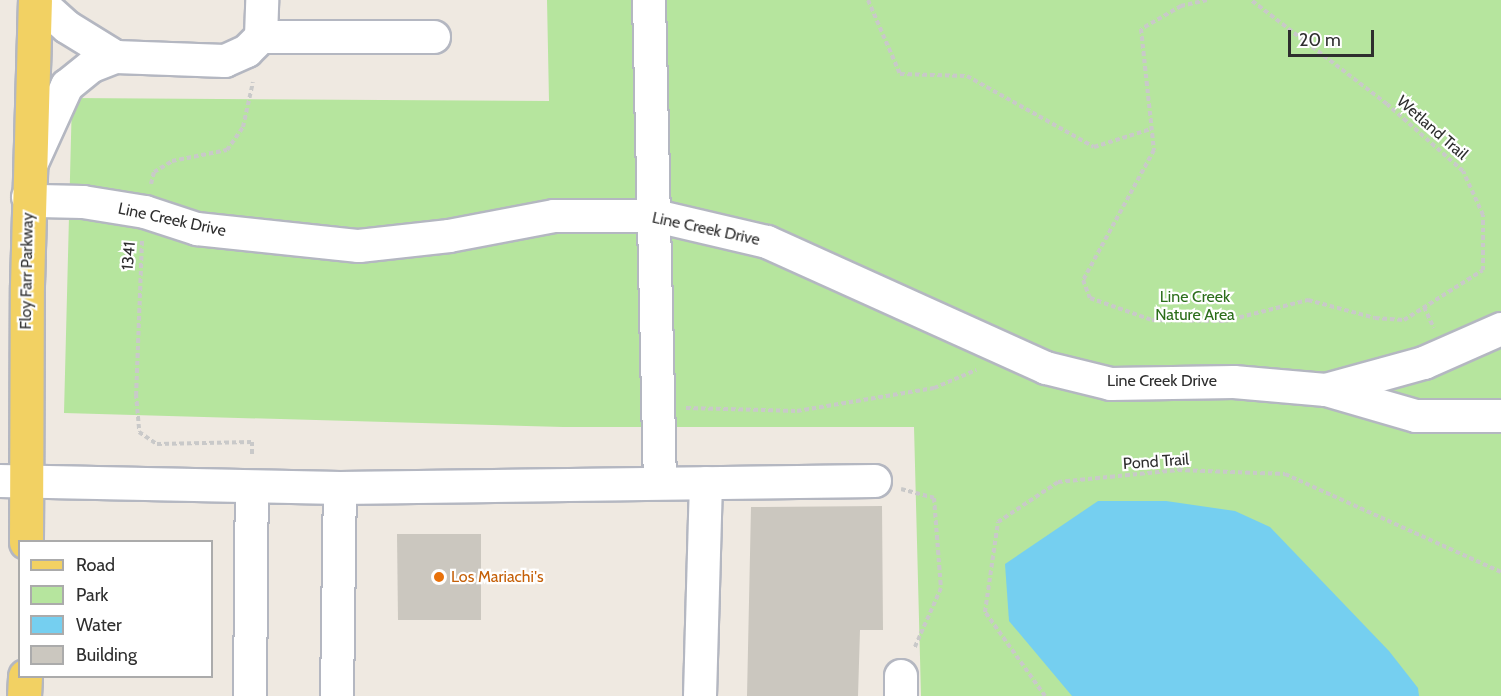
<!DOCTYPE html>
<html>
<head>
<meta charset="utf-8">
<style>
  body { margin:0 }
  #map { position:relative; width:1501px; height:696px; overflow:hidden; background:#efe9e1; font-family:Cabin,sans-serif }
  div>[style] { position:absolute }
  .green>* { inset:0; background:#b6e59e }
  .water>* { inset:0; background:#75cff0 }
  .building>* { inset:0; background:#cbc7bf }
  .path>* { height:4px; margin-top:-2px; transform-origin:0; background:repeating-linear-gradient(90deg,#c9c9c9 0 4.5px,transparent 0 7.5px) }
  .roads { filter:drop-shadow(2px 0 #b4b7c1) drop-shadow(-2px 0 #b4b7c1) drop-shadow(0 2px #b4b7c1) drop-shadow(0 -2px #b4b7c1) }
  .minor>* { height:32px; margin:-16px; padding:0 16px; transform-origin:16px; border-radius:16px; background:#fff }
  .major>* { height:33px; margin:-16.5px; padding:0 16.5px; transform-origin:16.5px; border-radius:16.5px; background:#f2d163 }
  .dots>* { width:16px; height:16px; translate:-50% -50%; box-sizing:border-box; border:3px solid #fff; border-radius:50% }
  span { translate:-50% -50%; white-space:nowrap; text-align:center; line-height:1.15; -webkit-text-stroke:4.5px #fff; paint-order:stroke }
  .street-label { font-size:16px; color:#2e2e2e }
  .park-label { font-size:16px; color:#2c6e1b }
  .food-label { font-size:16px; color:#c56008 }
  .left { translate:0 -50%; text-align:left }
  .legend { position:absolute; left:18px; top:540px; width:195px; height:138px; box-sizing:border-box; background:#fff; border:2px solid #ababab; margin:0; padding:8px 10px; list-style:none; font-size:18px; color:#2e2e2e }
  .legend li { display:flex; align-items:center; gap:12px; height:30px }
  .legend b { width:30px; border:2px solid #ababab }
  .scale { position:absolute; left:1288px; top:30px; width:86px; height:27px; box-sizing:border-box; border:3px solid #2e2e2e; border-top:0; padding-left:8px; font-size:18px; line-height:21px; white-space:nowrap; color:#2e2e2e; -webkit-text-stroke:4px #fff; paint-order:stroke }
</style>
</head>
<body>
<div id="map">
  <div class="green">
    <div style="clip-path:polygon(547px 0,1501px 0,1501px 696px,921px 696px,914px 427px,563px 427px,64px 413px,72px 98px,549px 101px)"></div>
  </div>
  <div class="water">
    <div style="clip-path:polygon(1098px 501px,1166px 501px,1235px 511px,1270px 527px,1389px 651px,1418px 688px,1419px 696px,1072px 696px,1009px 621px,1005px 564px)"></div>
  </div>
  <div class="building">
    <div style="clip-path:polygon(882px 506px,883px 630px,860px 630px,858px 696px,747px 696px,751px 507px)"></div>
    <div style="clip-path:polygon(397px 534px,481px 534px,481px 620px,398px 620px)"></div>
  </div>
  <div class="path">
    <div style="left:868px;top:0;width:81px;rotate:66.6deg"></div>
    <div style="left:900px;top:74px;width:67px;rotate:1.7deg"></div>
    <div style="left:967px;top:76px;width:145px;rotate:29.2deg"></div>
    <div style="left:1094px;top:147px;width:60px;rotate:-17.5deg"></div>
    <div style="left:1207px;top:0;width:27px;rotate:167deg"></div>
    <div style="left:1181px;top:6px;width:46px;rotate:150.1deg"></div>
    <div style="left:1141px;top:29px;width:122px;rotate:83.9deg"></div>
    <div style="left:1154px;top:150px;width:148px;rotate:118.6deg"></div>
    <div style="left:1083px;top:280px;width:19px;rotate:69deg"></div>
    <div style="left:1090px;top:298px;width:66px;rotate:19.5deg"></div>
    <div style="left:1152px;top:320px;width:73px;rotate:0.8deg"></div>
    <div style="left:1225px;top:321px;width:86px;rotate:-14.2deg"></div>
    <div style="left:1308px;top:300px;width:69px;rotate:15deg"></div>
    <div style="left:1375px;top:318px;width:29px;rotate:4deg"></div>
    <div style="left:1404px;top:320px;width:93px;rotate:-32.3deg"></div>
    <div style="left:1483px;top:270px;width:55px;rotate:-90deg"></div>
    <div style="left:1483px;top:215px;width:48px;rotate:-114.4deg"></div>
    <div style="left:1463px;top:171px;width:101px;rotate:-138.6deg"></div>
    <div style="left:1387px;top:104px;width:171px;rotate:-142.6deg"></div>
    <div style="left:151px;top:184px;width:12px;rotate:-76deg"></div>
    <div style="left:154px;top:172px;width:21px;rotate:-31deg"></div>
    <div style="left:172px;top:161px;width:56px;rotate:-11.3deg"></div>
    <div style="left:227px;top:150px;width:28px;rotate:-55deg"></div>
    <div style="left:243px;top:127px;width:46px;rotate:-77.5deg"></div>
    <div style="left:142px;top:241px;width:153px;rotate:92.2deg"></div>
    <div style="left:136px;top:394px;width:38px;rotate:85deg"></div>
    <div style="left:139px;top:432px;width:22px;rotate:34deg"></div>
    <div style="left:157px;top:444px;width:95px;rotate:-1.2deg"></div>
    <div style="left:252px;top:442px;width:15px;rotate:90deg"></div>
    <div style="left:1424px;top:307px;width:23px;rotate:65deg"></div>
    <div style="left:686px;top:408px;width:111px;rotate:1.5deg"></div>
    <div style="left:797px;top:411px;width:139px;rotate:-9.5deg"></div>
    <div style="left:934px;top:388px;width:46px;rotate:-23.2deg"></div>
    <div style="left:901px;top:489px;width:34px;rotate:15deg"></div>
    <div style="left:934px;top:498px;width:90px;rotate:85.6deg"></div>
    <div style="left:941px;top:588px;width:67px;rotate:113.9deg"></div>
    <div style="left:1045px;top:696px;width:103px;rotate:-125.5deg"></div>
    <div style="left:985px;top:612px;width:91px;rotate:-81.8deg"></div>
    <div style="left:998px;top:522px;width:72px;rotate:-33.7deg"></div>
    <div style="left:1058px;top:482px;width:121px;rotate:-5.7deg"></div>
    <div style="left:1178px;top:470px;width:107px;rotate:2.1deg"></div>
    <div style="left:1285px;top:474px;width:237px;rotate:24.4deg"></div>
  </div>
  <div class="roads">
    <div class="minor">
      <div style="left:37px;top:0;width:40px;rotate:42deg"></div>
      <div style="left:67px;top:27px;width:57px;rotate:31.5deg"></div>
      <div style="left:649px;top:0;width:483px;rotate:88.7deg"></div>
      <div style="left:261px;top:37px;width:173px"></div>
      <div style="left:32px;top:163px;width:85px;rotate:-65.6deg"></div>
      <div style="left:67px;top:86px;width:32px;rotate:-39deg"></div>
      <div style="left:92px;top:66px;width:26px;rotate:-21deg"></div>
      <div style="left:116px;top:57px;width:109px;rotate:2.1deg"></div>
      <div style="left:225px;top:61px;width:24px;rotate:-24deg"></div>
      <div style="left:247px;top:51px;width:20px;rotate:-45deg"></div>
      <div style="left:261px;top:37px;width:37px;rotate:-88deg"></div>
      <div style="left:28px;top:197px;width:12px;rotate:20deg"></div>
      <div style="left:39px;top:201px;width:44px;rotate:1.3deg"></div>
      <div style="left:83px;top:202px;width:63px;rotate:9.2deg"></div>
      <div style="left:145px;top:212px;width:55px;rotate:18.1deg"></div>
      <div style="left:197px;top:229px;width:163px;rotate:6deg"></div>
      <div style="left:359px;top:246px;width:91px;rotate:-6.3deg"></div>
      <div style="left:449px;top:236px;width:107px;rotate:-10.8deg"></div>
      <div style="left:554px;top:216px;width:102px"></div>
      <div style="left:656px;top:216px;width:114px;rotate:13.2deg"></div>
      <div style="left:767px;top:242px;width:306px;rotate:24.3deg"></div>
      <div style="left:1046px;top:368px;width:67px;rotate:13.8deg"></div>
      <div style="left:1111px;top:384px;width:123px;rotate:-0.9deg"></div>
      <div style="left:1234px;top:382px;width:92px;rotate:5deg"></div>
      <div style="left:1326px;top:390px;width:94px;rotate:16.1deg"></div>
      <div style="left:1416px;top:416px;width:85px"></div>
      <div style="left:1326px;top:390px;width:102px;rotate:-15.4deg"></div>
      <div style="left:1424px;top:363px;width:84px;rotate:-23.8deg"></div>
      <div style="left:0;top:481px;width:340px;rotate:1.2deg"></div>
      <div style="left:340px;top:488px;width:535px;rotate:-0.75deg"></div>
      <div style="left:250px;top:696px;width:209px;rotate:-89.5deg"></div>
      <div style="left:337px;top:696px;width:208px;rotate:-89.2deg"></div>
      <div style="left:700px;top:696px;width:213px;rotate:-88.4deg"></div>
      <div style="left:901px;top:696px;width:20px;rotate:-90deg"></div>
    </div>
    <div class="major">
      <div style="left:26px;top:542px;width:257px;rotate:-89.8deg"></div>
      <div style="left:27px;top:285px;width:285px;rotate:-88.4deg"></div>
      <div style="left:24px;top:696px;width:20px;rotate:-87deg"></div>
    </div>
  </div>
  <div class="dots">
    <div style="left:439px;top:577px;background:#e8710a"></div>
  </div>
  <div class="street-label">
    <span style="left:1432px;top:128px;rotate:41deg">Wetland Trail</span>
    <span style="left:172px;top:220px;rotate:12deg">Line Creek Drive</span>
    <span style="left:706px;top:229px;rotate:12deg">Line Creek Drive</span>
    <span style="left:129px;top:256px;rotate:-85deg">1341</span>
    <span style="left:27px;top:271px;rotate:-89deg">Floy Farr Parkway</span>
    <span style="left:1162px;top:381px">Line Creek Drive</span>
    <span style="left:1156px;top:462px;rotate:-4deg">Pond Trail</span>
  </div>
  <div class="park-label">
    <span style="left:1195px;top:306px">Line Creek<br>Nature Area</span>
  </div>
  <div class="food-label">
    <span class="left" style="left:451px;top:577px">Los Mariachi's</span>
  </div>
  <ul class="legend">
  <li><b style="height:8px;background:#f2d163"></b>Road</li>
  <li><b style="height:16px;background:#b6e59e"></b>Park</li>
  <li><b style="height:16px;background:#75cff0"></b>Water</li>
  <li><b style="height:16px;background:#cbc7bf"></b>Building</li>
  </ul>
  <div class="scale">20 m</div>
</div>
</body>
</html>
